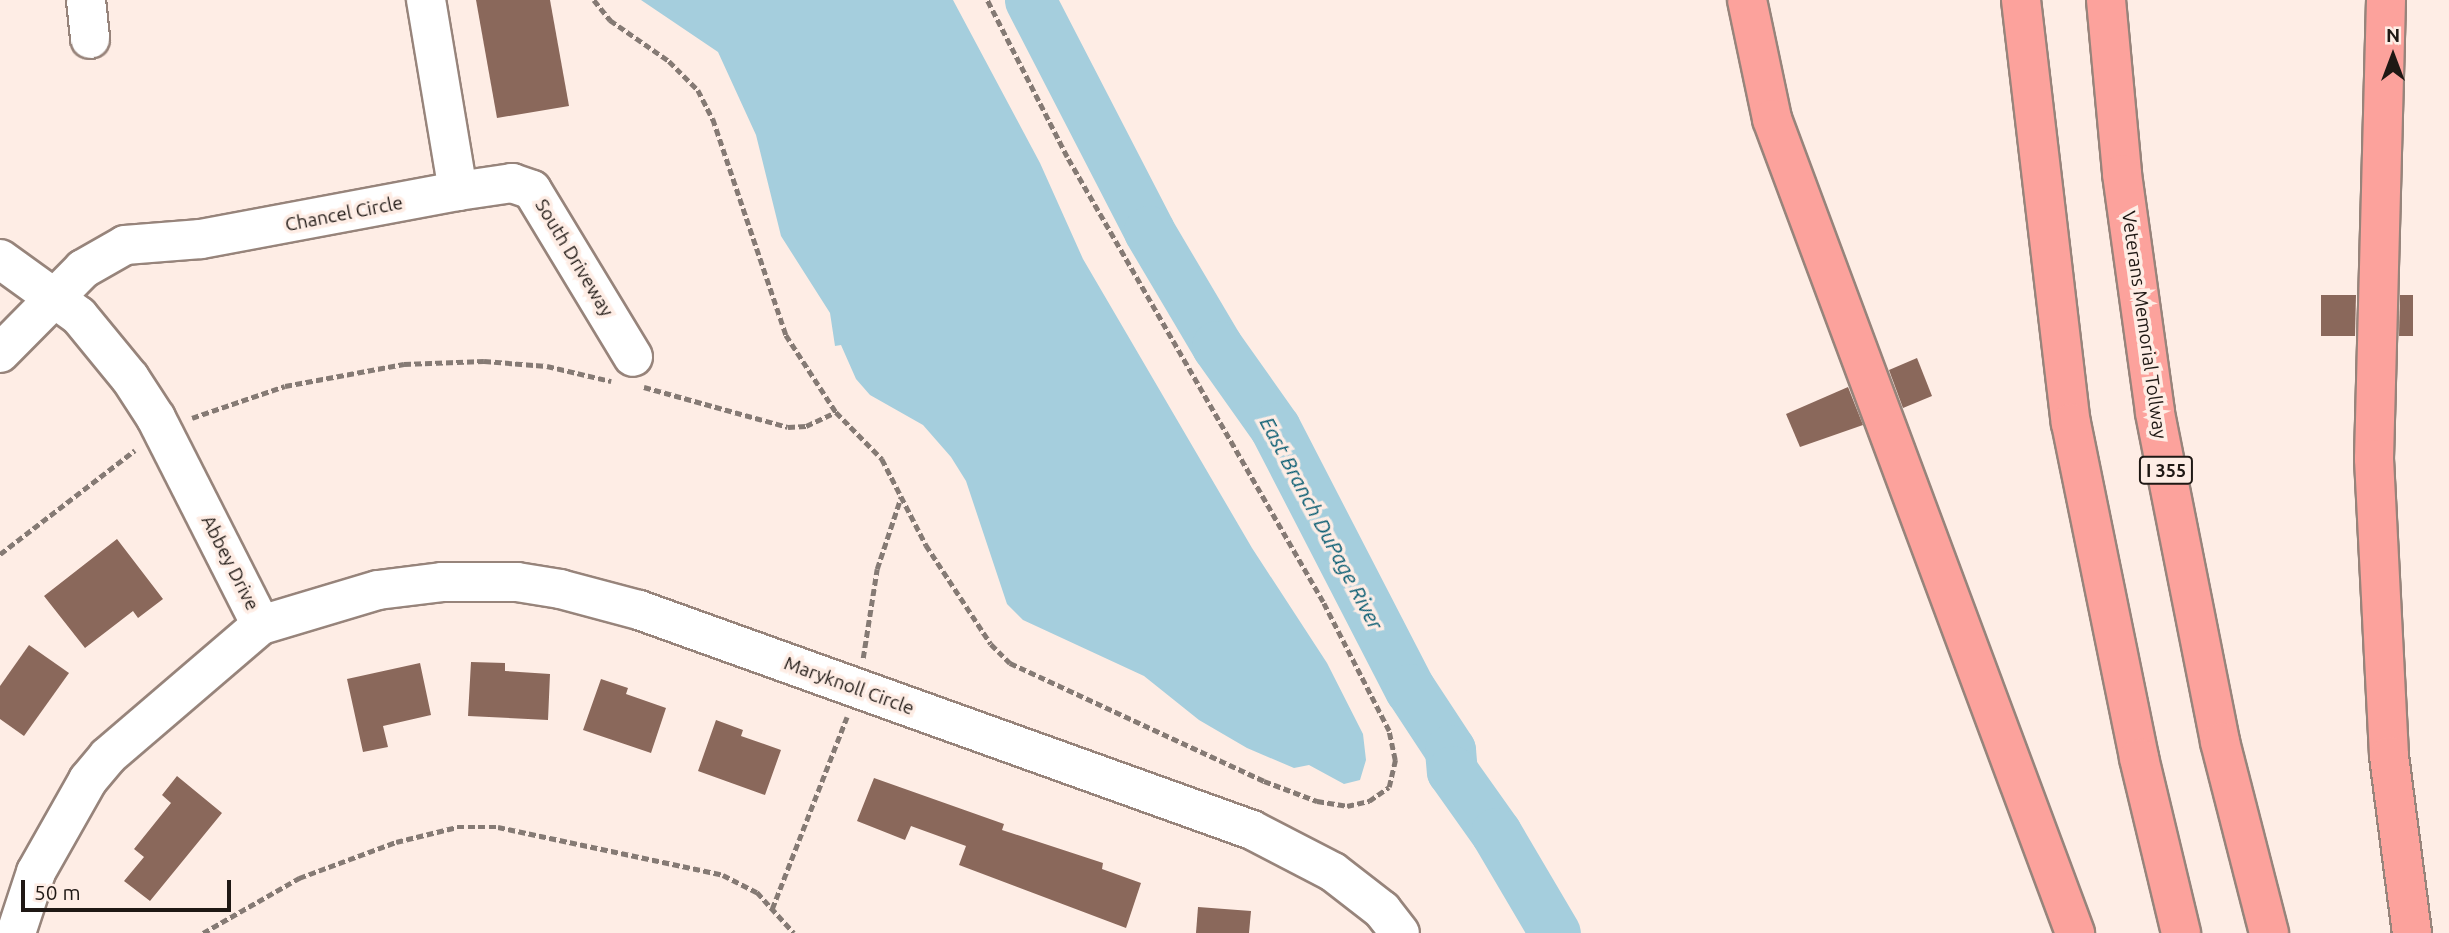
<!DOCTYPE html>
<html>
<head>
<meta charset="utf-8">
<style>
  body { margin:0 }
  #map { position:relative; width:2449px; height:933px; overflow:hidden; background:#feede5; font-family:Ubuntu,sans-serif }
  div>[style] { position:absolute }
  .water>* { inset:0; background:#a5cedd }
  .river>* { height:51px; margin:-25.5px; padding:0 25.5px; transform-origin:25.5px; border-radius:25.5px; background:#a5cedd }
  .building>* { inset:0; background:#8a685b }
  .path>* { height:4.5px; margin-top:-2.25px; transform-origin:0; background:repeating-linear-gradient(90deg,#857a74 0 7px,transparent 0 10.5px) }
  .roads { filter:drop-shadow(2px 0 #97847b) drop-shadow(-2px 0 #97847b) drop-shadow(0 2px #97847b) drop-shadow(0 -2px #97847b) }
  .minor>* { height:38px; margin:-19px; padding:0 19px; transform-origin:19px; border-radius:19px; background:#fff }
  .highway>* { height:38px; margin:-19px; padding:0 19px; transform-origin:19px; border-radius:19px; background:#fca29c }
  span { translate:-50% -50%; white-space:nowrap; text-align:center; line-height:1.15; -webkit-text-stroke:7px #feede5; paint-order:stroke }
  .shield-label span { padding:2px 5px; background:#feede5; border:2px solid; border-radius:5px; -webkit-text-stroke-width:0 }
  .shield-label { font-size:18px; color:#1f1814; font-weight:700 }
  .street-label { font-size:19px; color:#1f1814 }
  .water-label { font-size:21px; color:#055a70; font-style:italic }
  .north { position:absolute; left:2358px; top:21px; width:70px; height:70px; -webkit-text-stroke:5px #feede5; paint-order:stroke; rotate:0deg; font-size:19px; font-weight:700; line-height:28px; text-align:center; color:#1f1814 }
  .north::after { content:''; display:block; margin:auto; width:24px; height:32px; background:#1f1814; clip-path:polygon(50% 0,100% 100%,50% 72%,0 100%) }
  .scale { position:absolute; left:21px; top:880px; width:210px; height:32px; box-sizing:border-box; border:4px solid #1f1814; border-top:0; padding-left:9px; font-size:21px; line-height:24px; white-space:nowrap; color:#1f1814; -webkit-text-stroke:5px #feede5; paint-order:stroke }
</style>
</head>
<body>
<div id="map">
  <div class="water">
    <div style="clip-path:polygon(641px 0,953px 0,1040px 163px,1083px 259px,1252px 548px,1327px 663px,1363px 734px,1366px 760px,1360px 780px,1344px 784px,1309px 765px,1294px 768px,1247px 748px,1199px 720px,1144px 676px,1023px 620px,1007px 604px,966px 481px,951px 457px,923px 425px,870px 395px,856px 379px,841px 345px,835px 346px,830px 313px,781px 236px,756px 135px,718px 52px)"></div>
  </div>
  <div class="river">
    <div style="left:1030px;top:0;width:260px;rotate:62.7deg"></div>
    <div style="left:1149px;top:231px;width:134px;rotate:59.4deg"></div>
    <div style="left:1217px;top:346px;width:100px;rotate:54.7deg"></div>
    <div style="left:1275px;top:428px;width:294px;rotate:62.7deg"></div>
    <div style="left:1410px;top:689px;width:73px;rotate:56.7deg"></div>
    <div style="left:1450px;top:750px;width:21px;rotate:85deg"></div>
    <div style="left:1452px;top:771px;width:76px;rotate:54.6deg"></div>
    <div style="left:1496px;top:833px;width:116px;rotate:59.5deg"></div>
  </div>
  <div class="building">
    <div style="clip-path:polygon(476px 0,550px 0,569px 106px,497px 118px)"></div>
    <div style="clip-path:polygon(2321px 295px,2356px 295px,2355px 336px,2321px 336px)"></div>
    <div style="clip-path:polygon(2400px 295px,2413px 295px,2413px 336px,2399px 336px)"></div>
    <div style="clip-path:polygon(1917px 358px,1932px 396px,1903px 408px,1889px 370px)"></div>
    <div style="clip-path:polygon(1848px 387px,1863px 425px,1800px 447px,1786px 414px)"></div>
    <div style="clip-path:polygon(117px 539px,163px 599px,138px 618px,133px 611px,85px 648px,44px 596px)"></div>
    <div style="clip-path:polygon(29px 645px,69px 673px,24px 736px,0 719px,0 686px)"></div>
    <div style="clip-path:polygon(471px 662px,505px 663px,505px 671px,550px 674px,548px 720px,468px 716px)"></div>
    <div style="clip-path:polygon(420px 663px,431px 715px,383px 726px,388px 747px,363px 752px,347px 679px)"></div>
    <div style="clip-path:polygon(601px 679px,628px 688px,626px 694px,666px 708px,651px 753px,583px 730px)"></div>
    <div style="clip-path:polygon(716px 720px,743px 730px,741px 736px,781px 750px,765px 795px,698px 771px)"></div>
    <div style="clip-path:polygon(177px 776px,222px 813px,150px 901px,124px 881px,144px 857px,134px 849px,171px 803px,162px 795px)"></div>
    <div style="clip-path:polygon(874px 778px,1004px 824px,1002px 830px,1103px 863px,1102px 869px,1141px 883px,1126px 928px,959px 865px,966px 846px,911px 826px,905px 840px,857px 821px)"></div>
    <div style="clip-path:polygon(1198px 907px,1251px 911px,1249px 933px,1196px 933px)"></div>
  </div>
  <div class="path">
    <div style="left:594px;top:0;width:26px;rotate:51deg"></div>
    <div style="left:610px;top:20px;width:72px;rotate:34.8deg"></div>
    <div style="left:669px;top:61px;width:41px;rotate:45deg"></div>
    <div style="left:698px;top:90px;width:33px;rotate:63deg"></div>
    <div style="left:713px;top:119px;width:228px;rotate:71.3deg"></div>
    <div style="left:786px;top:335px;width:92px;rotate:57deg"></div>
    <div style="left:836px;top:412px;width:66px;rotate:45.6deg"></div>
    <div style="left:882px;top:459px;width:97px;rotate:62.9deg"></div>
    <div style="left:926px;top:545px;width:118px;rotate:56.7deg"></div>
    <div style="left:991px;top:644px;width:27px;rotate:45deg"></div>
    <div style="left:1010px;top:663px;width:280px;rotate:24.9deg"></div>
    <div style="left:1264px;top:781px;width:57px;rotate:20.7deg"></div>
    <div style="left:1317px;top:801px;width:30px;rotate:9deg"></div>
    <div style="left:1347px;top:806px;width:23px;rotate:-13deg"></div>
    <div style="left:1369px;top:801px;width:24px;rotate:-35deg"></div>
    <div style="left:1389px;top:787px;width:28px;rotate:-77deg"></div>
    <div style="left:1395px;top:760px;width:30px;rotate:-102deg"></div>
    <div style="left:1389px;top:731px;width:145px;rotate:-117.1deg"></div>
    <div style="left:1323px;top:602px;width:513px;rotate:-119.91deg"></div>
    <div style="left:1067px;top:157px;width:176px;rotate:-117deg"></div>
    <div style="left:644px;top:387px;width:149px;rotate:15.5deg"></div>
    <div style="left:788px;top:427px;width:18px;rotate:-3deg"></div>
    <div style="left:806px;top:426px;width:33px;rotate:-25deg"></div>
    <div style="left:192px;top:418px;width:98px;rotate:-19deg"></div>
    <div style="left:285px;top:386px;width:121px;rotate:-10.5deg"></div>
    <div style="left:404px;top:364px;width:80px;rotate:-2.1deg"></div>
    <div style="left:484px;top:361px;width:63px;rotate:4.5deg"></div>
    <div style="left:547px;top:366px;width:66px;rotate:13.2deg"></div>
    <div style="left:0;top:554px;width:170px;rotate:-37.6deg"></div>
    <div style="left:863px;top:658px;width:90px;rotate:-81.1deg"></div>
    <div style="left:877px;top:569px;width:76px;rotate:-71.6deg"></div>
    <div style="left:772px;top:909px;width:206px;rotate:-68.7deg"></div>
    <div style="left:203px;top:933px;width:111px;rotate:-29.8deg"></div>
    <div style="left:299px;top:878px;width:103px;rotate:-20.4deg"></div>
    <div style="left:396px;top:842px;width:63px;rotate:-13.8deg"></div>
    <div style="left:457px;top:827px;width:41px"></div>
    <div style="left:498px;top:827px;width:230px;rotate:12deg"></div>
    <div style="left:723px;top:875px;width:38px;rotate:27deg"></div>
    <div style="left:757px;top:892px;width:55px;rotate:47.9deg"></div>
  </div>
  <div class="roads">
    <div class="minor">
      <div style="left:86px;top:0;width:39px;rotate:84deg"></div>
      <div style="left:458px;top:191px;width:55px;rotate:-8.4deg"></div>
      <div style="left:512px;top:183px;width:21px;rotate:19deg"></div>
      <div style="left:532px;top:190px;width:195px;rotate:58.8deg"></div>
      <div style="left:0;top:259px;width:97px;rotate:35.8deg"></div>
      <div style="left:79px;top:316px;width:80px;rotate:50.6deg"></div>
      <div style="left:130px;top:378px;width:48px;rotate:57deg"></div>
      <div style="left:156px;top:418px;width:232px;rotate:63.1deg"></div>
      <div style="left:0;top:353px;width:118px;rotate:-45.3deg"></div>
      <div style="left:83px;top:269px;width:48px;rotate:-29.7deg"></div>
      <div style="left:125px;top:245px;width:76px;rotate:-4.5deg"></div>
      <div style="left:201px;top:239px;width:261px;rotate:-10.6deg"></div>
      <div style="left:458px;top:191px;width:194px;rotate:-99.5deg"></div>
      <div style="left:16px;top:933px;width:64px;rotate:-71.8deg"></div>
      <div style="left:36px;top:872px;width:106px;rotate:-60.5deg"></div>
      <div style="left:88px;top:780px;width:31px;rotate:-50deg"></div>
      <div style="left:108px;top:756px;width:201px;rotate:-40.6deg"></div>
      <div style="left:261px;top:625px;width:122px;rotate:-16.7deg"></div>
      <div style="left:378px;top:590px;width:64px;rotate:-7.1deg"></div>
      <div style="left:442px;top:582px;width:75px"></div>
      <div style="left:517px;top:582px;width:44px;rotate:9.2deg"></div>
      <div style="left:560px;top:589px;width:82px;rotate:14.9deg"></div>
      <div style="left:639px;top:610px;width:651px;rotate:19.74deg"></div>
      <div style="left:1252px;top:830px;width:91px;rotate:27.4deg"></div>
      <div style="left:1333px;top:872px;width:62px;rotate:37.8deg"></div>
      <div style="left:1382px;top:910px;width:29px;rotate:52deg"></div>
    </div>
    <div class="highway">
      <div style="left:1747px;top:0;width:122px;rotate:78.1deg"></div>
      <div style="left:1772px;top:119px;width:869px;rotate:69.58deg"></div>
      <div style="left:2021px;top:0;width:426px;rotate:83.3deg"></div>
      <div style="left:2071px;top:423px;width:342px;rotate:78.5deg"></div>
      <div style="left:2139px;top:758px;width:180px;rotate:76.5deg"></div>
      <div style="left:2106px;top:0;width:175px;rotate:84.7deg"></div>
      <div style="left:2122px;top:174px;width:241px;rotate:82.1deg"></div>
      <div style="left:2155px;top:413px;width:335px;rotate:78.8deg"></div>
      <div style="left:2220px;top:742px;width:197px;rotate:75.6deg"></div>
      <div style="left:2386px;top:0;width:459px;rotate:91.5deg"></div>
      <div style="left:2374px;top:459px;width:297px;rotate:87.1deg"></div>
      <div style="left:2389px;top:756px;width:178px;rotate:82.6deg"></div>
    </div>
  </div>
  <div class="shield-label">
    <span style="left:2166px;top:470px">I 355</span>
  </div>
  <div class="street-label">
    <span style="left:344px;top:214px;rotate:-11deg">Chancel Circle</span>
    <span style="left:574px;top:258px;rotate:59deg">South Driveway</span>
    <span style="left:2144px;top:325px;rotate:82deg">Veterans Memorial Tollway</span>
    <span style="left:230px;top:563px;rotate:63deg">Abbey Drive</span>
    <span style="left:849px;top:686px;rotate:20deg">Maryknoll Circle</span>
  </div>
  <div class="water-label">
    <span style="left:1322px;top:523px;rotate:62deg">East Branch DuPage River</span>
  </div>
  <div class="north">N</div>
  <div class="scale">50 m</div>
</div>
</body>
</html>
